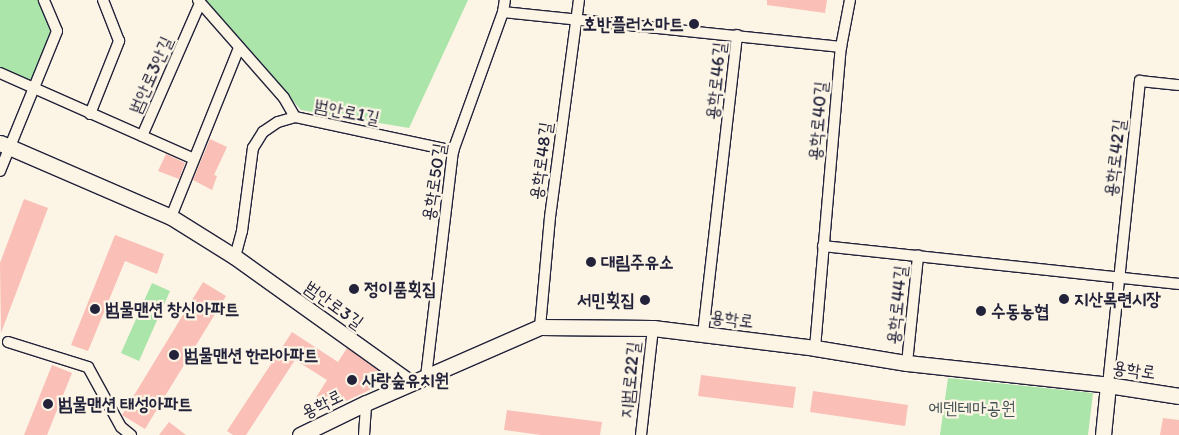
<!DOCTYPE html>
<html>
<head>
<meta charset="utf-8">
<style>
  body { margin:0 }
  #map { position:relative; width:1179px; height:435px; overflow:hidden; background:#fcf5e5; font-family:Itim,"Poor Story",sans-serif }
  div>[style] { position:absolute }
  .green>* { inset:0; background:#abe5aa }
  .building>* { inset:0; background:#fabfb6 }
  .roads { filter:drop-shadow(1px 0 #22223b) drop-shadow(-1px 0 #22223b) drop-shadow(0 1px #22223b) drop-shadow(0 -1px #22223b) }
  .street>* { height:10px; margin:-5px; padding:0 5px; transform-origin:5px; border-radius:5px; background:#fcf5e5 }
  .secondary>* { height:15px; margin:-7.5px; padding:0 7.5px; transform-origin:7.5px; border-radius:7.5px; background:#fcf5e5 }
  .dots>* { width:14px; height:14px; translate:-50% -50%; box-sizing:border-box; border:2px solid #fcf5e5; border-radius:50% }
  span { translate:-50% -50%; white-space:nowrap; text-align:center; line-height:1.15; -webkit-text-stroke:4.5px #fcf5e5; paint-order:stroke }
  .poi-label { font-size:18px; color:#22223b; font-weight:700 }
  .right { translate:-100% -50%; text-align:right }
  .left { translate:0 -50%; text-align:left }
  .street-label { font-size:18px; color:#22223b }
  .park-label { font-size:18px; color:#445357 }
</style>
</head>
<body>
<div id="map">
  <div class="green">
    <div style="clip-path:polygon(0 0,39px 0,53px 32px,30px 82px,0 68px)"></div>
    <div style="clip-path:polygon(205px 0,468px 0,409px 128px,301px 110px)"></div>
    <div style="clip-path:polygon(152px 283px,170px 291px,139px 361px,121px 353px)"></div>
    <div style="clip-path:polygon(948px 378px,1093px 393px,1088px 435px,940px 435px)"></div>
  </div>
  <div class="building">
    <div style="clip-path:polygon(767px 0,827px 0,825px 13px,767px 5px)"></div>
    <div style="clip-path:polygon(210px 139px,227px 147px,214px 175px,217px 176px,212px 190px,193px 180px)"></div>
    <div style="clip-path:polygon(166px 154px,185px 163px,179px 179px,158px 171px)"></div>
    <div style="clip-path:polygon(24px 199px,48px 208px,1px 333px,0 263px)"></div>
    <div style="clip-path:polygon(115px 235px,164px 254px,157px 274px,125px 261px,88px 351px,71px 345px)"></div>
    <div style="clip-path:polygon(203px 282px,226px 296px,145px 429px,122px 415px)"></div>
    <div style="clip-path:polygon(292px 332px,338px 362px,347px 348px,382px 373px,374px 388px,329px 409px,315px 399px,327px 380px,295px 360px,246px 435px,233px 435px,227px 431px)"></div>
    <div style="clip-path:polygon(52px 365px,72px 373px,47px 435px,24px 435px)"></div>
    <div style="clip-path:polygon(701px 375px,796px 387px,793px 408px,698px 396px)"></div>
    <div style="clip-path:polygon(813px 391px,908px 405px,905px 426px,810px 412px)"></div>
    <div style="clip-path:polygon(507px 410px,602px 422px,600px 435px,541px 435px,504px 430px)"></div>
    <div style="clip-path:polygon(1163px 418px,1179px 420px,1179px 435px,1160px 435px)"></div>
    <div style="clip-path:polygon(169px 422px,186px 435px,159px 435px)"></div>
  </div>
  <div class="roads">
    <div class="street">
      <div style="left:198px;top:0;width:130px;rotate:48.7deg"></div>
      <div style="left:284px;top:98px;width:22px;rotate:60deg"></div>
      <div style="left:295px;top:117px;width:162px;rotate:12.1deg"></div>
      <div style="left:503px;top:12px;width:340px;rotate:5.9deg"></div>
      <div style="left:0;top:73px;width:212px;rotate:23.9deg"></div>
      <div style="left:90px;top:114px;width:79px;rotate:-68.3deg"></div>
      <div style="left:119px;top:41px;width:44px;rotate:-111.3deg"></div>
      <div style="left:142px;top:136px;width:145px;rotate:-66.4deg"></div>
      <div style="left:0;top:171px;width:151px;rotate:-67.8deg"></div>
      <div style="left:57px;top:31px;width:34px;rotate:-113deg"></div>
      <div style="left:171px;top:217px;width:182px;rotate:-68.1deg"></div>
      <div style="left:823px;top:246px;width:358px;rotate:6.1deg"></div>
      <div style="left:235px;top:257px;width:27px;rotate:-75deg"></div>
      <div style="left:242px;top:231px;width:84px;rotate:-82.5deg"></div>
      <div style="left:253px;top:148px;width:19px;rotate:-58deg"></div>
      <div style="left:263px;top:132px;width:18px;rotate:-34deg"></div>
      <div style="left:278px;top:122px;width:18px;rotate:-16deg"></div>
      <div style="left:540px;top:327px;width:110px;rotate:-84.8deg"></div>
      <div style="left:550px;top:217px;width:219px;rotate:-82.4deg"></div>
      <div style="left:703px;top:334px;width:301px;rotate:-83.5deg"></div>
      <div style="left:8px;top:342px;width:84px;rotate:17.4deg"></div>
      <div style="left:88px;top:367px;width:68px;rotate:61.2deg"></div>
      <div style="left:121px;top:427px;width:13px;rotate:39deg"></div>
      <div style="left:815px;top:348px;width:302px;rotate:-85.1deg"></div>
      <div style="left:841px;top:47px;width:48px;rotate:-79.2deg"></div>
      <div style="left:907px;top:363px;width:108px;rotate:-84.1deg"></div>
      <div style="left:426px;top:377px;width:228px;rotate:-83.2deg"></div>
      <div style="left:453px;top:151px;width:148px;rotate:-70.2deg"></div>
      <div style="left:503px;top:12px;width:12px;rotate:-81deg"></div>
      <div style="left:1108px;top:385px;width:306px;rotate:-84deg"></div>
      <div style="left:1140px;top:81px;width:39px;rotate:6deg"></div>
      <div style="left:364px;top:435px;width:32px;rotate:-86deg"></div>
      <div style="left:641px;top:435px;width:108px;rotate:-83.6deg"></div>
    </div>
    <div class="secondary">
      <div style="left:0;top:143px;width:186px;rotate:23.4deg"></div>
      <div style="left:171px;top:217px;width:75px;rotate:32deg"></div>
      <div style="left:235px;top:257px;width:216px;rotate:35.6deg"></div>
      <div style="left:300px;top:435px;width:73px;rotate:-25.9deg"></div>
      <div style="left:366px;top:403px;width:190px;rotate:-23.6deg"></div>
      <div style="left:540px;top:327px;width:113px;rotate:0.5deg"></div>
      <div style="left:653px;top:328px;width:163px;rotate:7deg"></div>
      <div style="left:815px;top:348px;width:93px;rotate:9.3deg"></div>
      <div style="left:907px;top:363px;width:202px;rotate:6.2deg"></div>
      <div style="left:1108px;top:385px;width:72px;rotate:8.8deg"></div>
      <div style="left:1103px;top:435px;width:50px;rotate:-84.3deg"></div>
    </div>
  </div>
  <div class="dots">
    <div style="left:694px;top:24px;background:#22223b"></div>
    <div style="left:591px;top:262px;background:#22223b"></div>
    <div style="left:354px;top:289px;background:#22223b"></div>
    <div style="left:1064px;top:299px;background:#22223b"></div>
    <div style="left:645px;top:300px;background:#22223b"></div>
    <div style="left:95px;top:309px;background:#22223b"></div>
    <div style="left:981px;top:311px;background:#22223b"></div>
    <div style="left:174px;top:355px;background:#22223b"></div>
    <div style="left:352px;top:380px;background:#22223b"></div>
    <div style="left:48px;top:404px;background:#22223b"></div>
  </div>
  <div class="poi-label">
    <span class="right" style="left:684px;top:24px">호반플러스마트</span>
    <span class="left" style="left:601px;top:262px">대림주유소</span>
    <span class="left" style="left:364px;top:289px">정이품횟집</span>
    <span class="left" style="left:1074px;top:299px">지산목련시장</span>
    <span class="right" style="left:635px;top:300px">서민횟집</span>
    <span class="left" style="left:105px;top:309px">범물맨션 창신아파트</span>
    <span class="left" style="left:991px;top:311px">수동농협</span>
    <span class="left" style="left:184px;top:355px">범물맨션 한라아파트</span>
    <span class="left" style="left:362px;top:380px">사랑숲유치원</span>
    <span class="left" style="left:58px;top:404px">범물맨션 태성아파트</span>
  </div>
  <div class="street-label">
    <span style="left:151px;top:75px;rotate:-66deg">범안로3안길</span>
    <span style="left:716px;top:81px;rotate:-84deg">용학로46길</span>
    <span style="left:347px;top:112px;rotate:12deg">범안로1길</span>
    <span style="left:818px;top:121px;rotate:-85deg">용학로40길</span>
    <span style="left:1115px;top:158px;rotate:-83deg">용학로42길</span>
    <span style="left:541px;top:161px;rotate:-82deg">용학로48길</span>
    <span style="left:434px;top:182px;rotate:-81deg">용학로50길</span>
    <span style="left:334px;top:305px;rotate:36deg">범안로3길</span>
    <span style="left:897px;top:305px;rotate:-84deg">용학로44길</span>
    <span style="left:732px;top:319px;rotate:7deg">용학로</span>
    <span style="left:1134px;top:370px;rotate:8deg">용학로</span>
    <span style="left:630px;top:380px;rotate:-84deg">지범로22길</span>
    <span style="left:322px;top:404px;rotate:-26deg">용학로</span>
  </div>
  <div class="park-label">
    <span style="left:972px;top:408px">에덴테마공원</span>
  </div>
</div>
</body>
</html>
